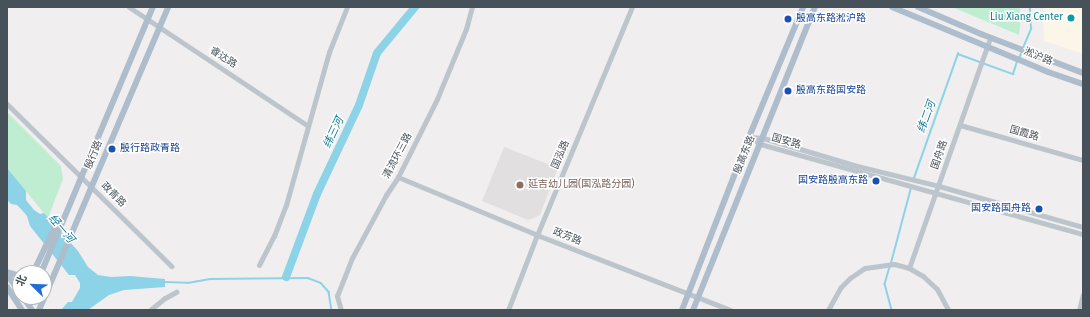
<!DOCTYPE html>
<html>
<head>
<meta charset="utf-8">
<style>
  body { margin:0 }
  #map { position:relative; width:1090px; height:317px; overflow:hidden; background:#f0eeee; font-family:"Fira Sans","Noto Sans SC",sans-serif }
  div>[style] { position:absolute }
  .commercial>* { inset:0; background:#fbf6e7 }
  .education>* { inset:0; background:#e1dfdf }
  .green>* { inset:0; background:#beedd1 }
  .water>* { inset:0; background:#8dd3e8 }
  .stream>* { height:1.5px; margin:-0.75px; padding:0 0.75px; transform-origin:0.75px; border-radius:0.75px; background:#8dd3e8 }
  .river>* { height:8px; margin:-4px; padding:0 4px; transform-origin:4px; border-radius:4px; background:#8dd3e8 }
  .minor>* { height:5px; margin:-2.5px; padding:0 2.5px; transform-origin:2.5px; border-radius:2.5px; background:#bdc5cc }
  .major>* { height:6px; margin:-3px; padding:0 3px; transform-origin:3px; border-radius:3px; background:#aebdcc }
  .dots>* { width:11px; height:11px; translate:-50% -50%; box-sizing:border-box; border:2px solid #fff; border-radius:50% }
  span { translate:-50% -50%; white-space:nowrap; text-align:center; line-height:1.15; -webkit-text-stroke:3px #fff; paint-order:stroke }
  .culture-label { font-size:10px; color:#0d838f }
  .right { translate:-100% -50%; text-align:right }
  .transit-label { font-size:10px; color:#164399 }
  .left { translate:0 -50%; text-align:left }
  .street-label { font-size:10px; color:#47515a }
  .education-label { font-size:10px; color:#785e54 }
  .water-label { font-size:11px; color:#127b9b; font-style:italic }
  .frame { position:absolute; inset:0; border:8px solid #47515a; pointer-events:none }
  .north { position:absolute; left:12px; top:265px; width:40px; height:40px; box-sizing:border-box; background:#fff; border:1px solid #b5b9bd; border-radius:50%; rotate:293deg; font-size:11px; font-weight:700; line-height:16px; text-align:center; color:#47515a }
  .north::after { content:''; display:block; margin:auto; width:14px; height:18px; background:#216dd7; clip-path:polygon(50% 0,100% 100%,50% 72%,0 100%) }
</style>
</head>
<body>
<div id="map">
  <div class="commercial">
    <div style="clip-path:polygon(1043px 7px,1083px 7px,1083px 54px,1044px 41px)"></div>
  </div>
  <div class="education">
    <div style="clip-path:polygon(504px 147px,558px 168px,540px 215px,534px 218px,528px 220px,482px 201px)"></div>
  </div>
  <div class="green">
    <div style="clip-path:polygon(952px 7px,1019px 7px,1021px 15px,1019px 35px)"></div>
    <div style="clip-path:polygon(7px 112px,61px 166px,63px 179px,48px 218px,7px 168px)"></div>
  </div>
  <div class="water">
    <div style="clip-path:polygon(7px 168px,26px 191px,26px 200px,34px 210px,40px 214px,44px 213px,78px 251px,88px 267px,98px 275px,111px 277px,130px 276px,165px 279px,165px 287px,124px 290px,109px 295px,88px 310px,61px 310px,68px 302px,72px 302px,80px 288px,80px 283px,75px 275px,69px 275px,30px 226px,27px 216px,21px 209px,17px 205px,11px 204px,7px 200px)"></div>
  </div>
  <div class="stream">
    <div style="left:1023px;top:48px;width:21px;rotate:-67deg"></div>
    <div style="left:1031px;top:29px;width:22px;rotate:-93deg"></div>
    <div style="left:1019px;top:59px;width:9px;rotate:-69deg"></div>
    <div style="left:914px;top:178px;width:132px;rotate:-70.5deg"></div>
    <div style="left:958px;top:54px;width:59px;rotate:20deg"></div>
    <div style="left:1013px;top:74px;width:13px;rotate:-72deg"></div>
    <div style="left:891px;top:263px;width:78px;rotate:-75.1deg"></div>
    <div style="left:890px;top:267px;width:18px;rotate:106deg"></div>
    <div style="left:885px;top:284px;width:27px;rotate:75deg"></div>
    <div style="left:165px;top:282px;width:23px;rotate:2deg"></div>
    <div style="left:188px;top:283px;width:22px;rotate:-10deg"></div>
    <div style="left:210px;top:279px;width:98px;rotate:-0.6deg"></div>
    <div style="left:308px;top:278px;width:14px;rotate:21deg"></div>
    <div style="left:321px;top:283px;width:12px;rotate:48deg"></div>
    <div style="left:329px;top:292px;width:18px;rotate:81deg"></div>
  </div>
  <div class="river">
    <div style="left:286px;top:277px;width:89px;rotate:-69.5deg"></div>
    <div style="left:317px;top:194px;width:98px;rotate:-64.7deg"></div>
    <div style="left:359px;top:105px;width:55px;rotate:-70.9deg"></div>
    <div style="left:377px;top:53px;width:60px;rotate:-50.4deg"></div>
  </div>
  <div class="minor">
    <div style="left:129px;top:7px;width:215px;rotate:33.6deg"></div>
    <div style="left:7px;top:104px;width:231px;rotate:44.6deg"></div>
    <div style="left:960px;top:125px;width:128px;rotate:15.9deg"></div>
    <div style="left:749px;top:137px;width:13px;rotate:32deg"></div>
    <div style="left:760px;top:144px;width:335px;rotate:15.6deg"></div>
    <div style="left:750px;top:137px;width:13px;rotate:4deg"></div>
    <div style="left:763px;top:138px;width:98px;rotate:16.6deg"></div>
    <div style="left:857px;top:166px;width:84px;rotate:13.7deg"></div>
    <div style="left:939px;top:186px;width:150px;rotate:15.9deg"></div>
    <div style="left:398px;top:177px;width:151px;rotate:22.6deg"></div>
    <div style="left:537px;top:235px;width:207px;rotate:21.2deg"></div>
    <div style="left:259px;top:265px;width:33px;rotate:-63deg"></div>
    <div style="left:274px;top:236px;width:33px;rotate:-69deg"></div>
    <div style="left:286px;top:205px;width:159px;rotate:-74.3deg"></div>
    <div style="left:329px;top:52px;width:48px;rotate:-68.2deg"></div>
    <div style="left:909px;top:268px;width:244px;rotate:-70.6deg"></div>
    <div style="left:150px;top:310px;width:19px;rotate:-39deg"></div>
    <div style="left:165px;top:298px;width:13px;rotate:-29deg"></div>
    <div style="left:341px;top:310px;width:15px;rotate:-106deg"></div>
    <div style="left:337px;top:296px;width:41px;rotate:-68.5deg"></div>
    <div style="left:352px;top:258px;width:72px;rotate:-61.6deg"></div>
    <div style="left:386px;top:195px;width:22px;rotate:-56deg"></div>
    <div style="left:398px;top:177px;width:87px;rotate:-63.4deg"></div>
    <div style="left:437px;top:99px;width:76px;rotate:-67.5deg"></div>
    <div style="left:466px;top:29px;width:23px;rotate:-75deg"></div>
    <div style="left:508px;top:310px;width:80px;rotate:-68.9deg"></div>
    <div style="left:537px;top:235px;width:247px;rotate:-67.4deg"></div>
    <div style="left:828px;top:310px;width:26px;rotate:-61deg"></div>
    <div style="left:841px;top:287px;width:13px;rotate:-45deg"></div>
    <div style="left:850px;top:278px;width:18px;rotate:-34deg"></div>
    <div style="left:865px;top:268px;width:29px;rotate:-8deg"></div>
    <div style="left:894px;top:264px;width:16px;rotate:15deg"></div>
    <div style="left:909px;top:268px;width:16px;rotate:30deg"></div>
    <div style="left:923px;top:276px;width:19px;rotate:43deg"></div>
    <div style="left:937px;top:289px;width:24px;rotate:62deg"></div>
    <div style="left:1079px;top:310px;width:16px;rotate:-76deg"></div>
  </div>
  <div class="major">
    <div style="left:892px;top:7px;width:169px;rotate:22.6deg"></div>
    <div style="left:1048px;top:72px;width:37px;rotate:19deg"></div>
    <div style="left:918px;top:7px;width:69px;rotate:23.2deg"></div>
    <div style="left:981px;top:34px;width:109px;rotate:20.9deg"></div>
    <div style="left:7px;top:272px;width:14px;rotate:17deg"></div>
    <div style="left:33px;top:273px;width:59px;rotate:-64.7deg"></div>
    <div style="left:41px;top:273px;width:289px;rotate:-67.2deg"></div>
    <div style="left:7px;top:274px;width:23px;rotate:56deg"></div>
    <div style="left:7px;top:287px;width:27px;rotate:57deg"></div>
    <div style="left:23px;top:297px;width:16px;rotate:55deg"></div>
    <div style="left:39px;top:310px;width:329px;rotate:-66.9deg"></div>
    <div style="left:682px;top:310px;width:186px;rotate:-68.8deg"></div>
    <div style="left:749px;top:137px;width:141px;rotate:-67.4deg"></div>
    <div style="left:693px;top:310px;width:327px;rotate:-68.1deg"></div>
  </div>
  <div class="dots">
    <div style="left:1071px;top:18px;background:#0f9aa8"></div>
    <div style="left:788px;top:19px;background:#1a4fb4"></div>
    <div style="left:788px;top:91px;background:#1a4fb4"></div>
    <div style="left:112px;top:149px;background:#1a4fb4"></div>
    <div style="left:876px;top:181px;background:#1a4fb4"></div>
    <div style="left:520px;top:185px;background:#8d6e63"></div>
    <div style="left:1039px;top:209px;background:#1a4fb4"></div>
  </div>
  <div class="culture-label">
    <span class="right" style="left:1063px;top:18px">Liu Xiang Center</span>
  </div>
  <div class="transit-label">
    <span class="left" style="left:796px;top:19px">殷高东路淞沪路</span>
    <span class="left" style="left:796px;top:91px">殷高东路国安路</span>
    <span class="left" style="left:120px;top:149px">殷行路政青路</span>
    <span class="right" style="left:868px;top:181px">国安路殷高东路</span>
    <span class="right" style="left:1031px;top:209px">国安路国舟路</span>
  </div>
  <div class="street-label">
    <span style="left:1038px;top:57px;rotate:22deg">淞沪路</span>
    <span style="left:223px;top:58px;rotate:33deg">睿达路</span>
    <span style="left:1024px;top:134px;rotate:16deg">国霞路</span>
    <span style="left:786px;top:142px;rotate:16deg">国安路</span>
    <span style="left:94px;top:155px;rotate:-68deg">殷行路</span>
    <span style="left:561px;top:155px;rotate:-67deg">国泓路</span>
    <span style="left:745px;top:155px;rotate:-68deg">殷高东路</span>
    <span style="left:940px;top:155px;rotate:-71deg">国舟路</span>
    <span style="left:398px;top:156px;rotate:-62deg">清流环三路</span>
    <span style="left:113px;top:195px;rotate:45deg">政青路</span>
    <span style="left:567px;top:237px;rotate:21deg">政芳路</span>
  </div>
  <div class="education-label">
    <span class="left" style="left:528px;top:185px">延吉幼儿园(国泓路分园)</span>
  </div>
  <div class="water-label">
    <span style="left:927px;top:117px;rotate:-70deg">纬二河</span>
    <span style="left:334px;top:133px;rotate:-65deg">纬三河</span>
    <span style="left:61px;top:229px;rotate:50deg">经一河</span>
  </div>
  <div class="frame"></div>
  <div class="north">北</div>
</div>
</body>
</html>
